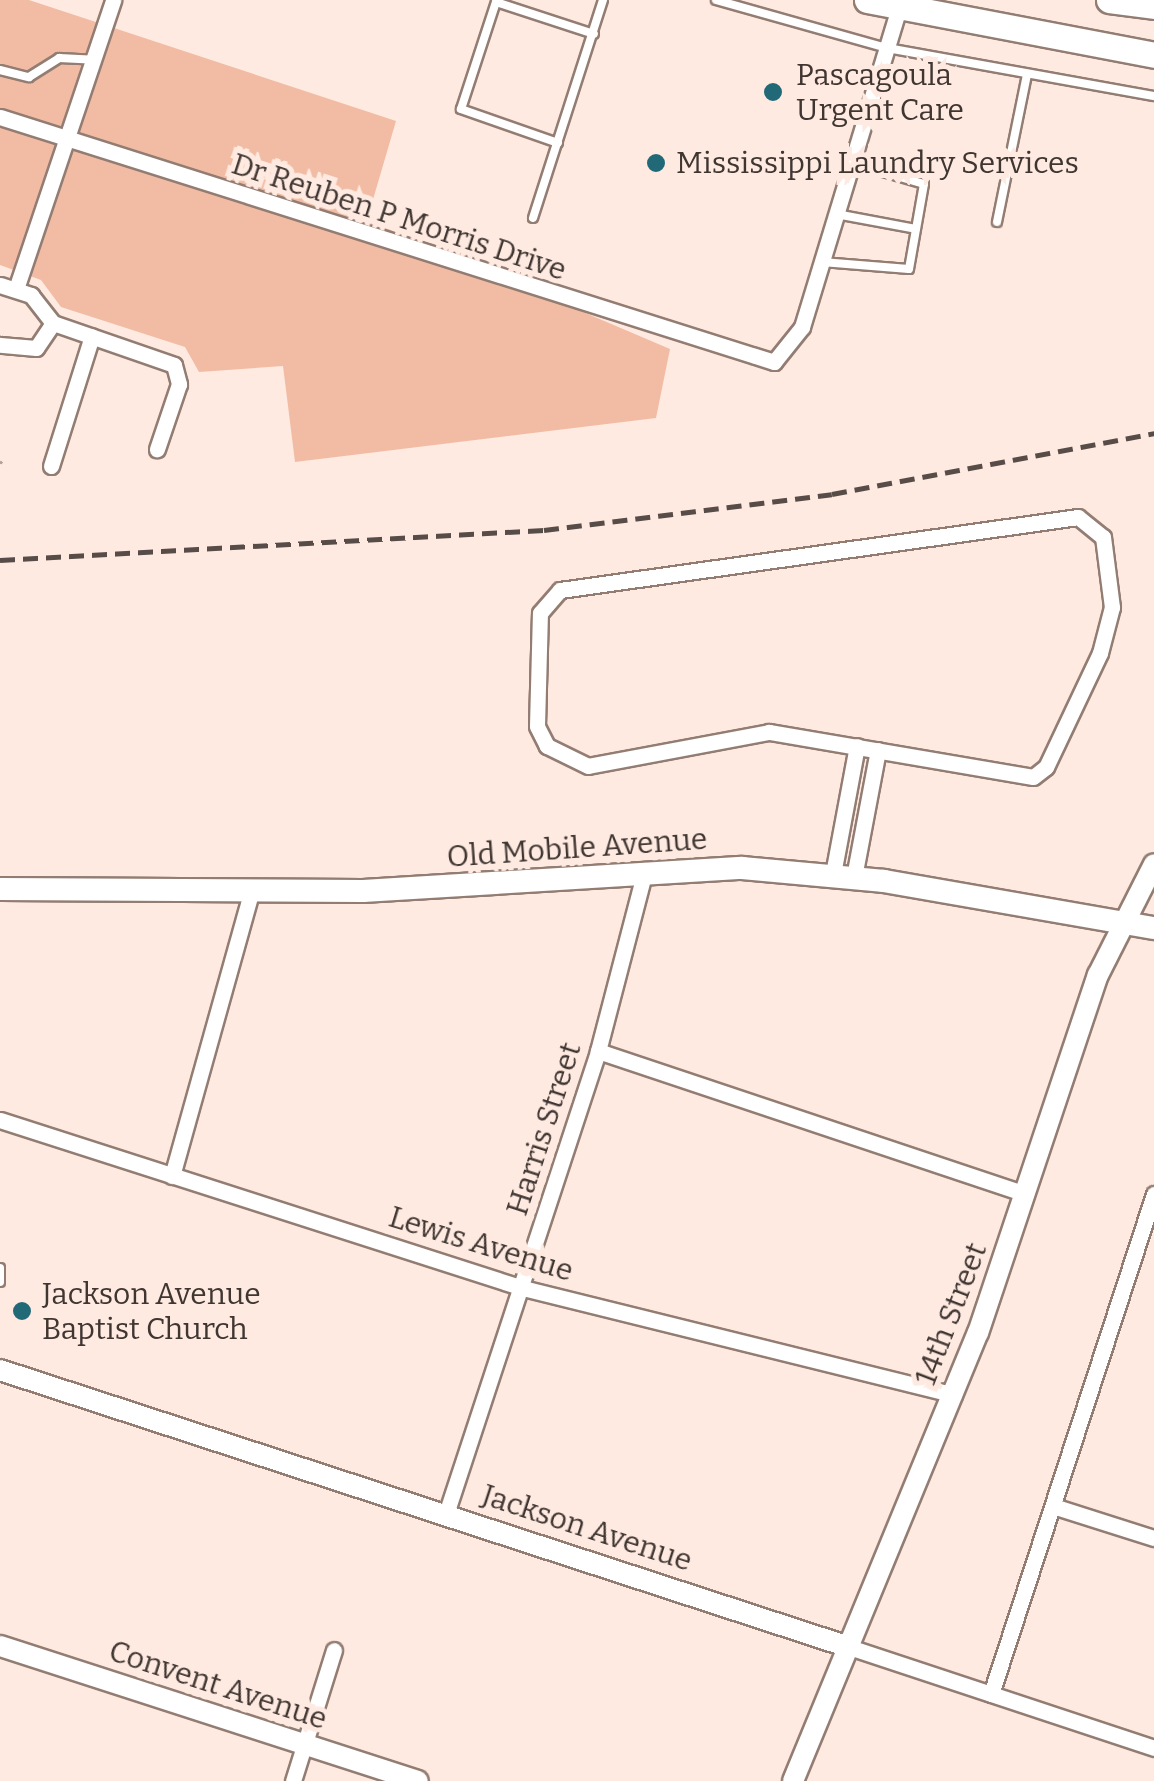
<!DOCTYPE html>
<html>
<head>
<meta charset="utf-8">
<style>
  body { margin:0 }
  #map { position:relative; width:1154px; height:1781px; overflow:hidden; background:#feeae1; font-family:Bitter,serif }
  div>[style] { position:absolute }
  .green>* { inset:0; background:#f1bca3 }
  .path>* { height:2.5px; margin-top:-1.25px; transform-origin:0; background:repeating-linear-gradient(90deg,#b4a49d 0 2.5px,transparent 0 10.5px) }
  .roads { filter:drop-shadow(2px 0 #937d73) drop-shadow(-2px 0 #937d73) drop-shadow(0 2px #937d73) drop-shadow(0 -2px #937d73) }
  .service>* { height:8px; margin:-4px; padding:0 4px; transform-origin:4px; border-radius:4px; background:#fff }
  .minor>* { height:15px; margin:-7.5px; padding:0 7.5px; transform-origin:7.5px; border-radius:7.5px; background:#fff }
  .tertiary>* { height:20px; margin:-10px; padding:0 10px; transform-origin:10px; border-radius:10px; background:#fff }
  .secondary>* { height:22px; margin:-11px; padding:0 11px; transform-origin:11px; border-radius:11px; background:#fff }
  .primary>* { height:25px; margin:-12.5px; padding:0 12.5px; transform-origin:12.5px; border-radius:12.5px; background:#fff }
  .rail>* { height:5px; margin-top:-2.5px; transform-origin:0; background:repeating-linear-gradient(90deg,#574c47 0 15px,transparent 0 23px) }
  .dots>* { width:28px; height:28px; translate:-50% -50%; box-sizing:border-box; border:5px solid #feeae1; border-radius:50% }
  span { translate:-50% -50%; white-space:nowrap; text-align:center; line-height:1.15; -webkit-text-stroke:10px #feeae1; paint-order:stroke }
  .poi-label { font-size:30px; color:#3f3531 }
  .left { translate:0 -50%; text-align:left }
  .street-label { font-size:30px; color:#3f3531 }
</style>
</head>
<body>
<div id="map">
  <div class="green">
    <div style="clip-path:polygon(0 0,29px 0,396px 121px,367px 220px,670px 349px,656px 418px,295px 462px,283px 366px,199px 372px,185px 347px,61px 307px,41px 280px,0 265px)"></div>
  </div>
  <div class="path">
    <div style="left:0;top:463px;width:8px;rotate:-45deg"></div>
  </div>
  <div class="roads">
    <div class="service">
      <div style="left:716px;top:0;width:178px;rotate:15.7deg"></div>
      <div style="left:887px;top:48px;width:271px;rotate:10.2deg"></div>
      <div style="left:0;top:70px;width:30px;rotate:14deg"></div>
      <div style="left:29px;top:77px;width:36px;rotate:-32deg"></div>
      <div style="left:59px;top:58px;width:35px;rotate:3deg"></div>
      <div style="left:558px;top:143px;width:103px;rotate:-160.7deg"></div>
      <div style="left:461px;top:109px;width:113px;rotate:-71.9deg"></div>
      <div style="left:496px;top:2px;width:103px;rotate:18.1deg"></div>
      <div style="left:836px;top:214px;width:81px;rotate:10.6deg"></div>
      <div style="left:533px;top:218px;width:229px;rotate:-72.2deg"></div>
      <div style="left:997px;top:222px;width:150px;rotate:-78.5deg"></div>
      <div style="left:822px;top:262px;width:87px;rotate:4.6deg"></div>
      <div style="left:909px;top:269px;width:86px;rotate:-80deg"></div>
      <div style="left:924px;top:184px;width:75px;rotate:-163.7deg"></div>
      <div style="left:0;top:1268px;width:14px;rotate:90deg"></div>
    </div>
    <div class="minor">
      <div style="left:0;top:117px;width:812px;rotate:17.56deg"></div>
      <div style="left:774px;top:362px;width:45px;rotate:-51.3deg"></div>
      <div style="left:802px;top:327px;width:333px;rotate:-73.1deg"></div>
      <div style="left:0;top:285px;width:33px;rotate:18deg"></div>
      <div style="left:31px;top:295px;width:36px;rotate:52deg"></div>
      <div style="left:53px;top:323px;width:30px;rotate:124deg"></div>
      <div style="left:36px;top:348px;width:36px;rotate:-175deg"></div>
      <div style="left:16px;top:289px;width:305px;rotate:-71.4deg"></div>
      <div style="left:53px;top:323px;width:128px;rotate:19.1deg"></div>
      <div style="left:174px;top:365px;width:20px;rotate:75deg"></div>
      <div style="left:179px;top:384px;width:69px;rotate:108.7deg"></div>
      <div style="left:51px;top:466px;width:136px;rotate:-72.5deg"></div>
      <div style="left:1078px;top:517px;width:32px;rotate:39deg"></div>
      <div style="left:1103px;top:537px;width:71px;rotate:82.7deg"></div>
      <div style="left:1112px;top:607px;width:48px;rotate:104.6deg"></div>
      <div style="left:1100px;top:653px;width:126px;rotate:115.3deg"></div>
      <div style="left:1046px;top:767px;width:16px;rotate:142deg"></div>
      <div style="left:1033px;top:777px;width:268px;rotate:-170.3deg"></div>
      <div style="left:769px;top:732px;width:184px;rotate:169.4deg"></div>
      <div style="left:588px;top:766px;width:46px;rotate:-154deg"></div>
      <div style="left:547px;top:746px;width:22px;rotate:-117deg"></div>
      <div style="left:537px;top:726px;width:113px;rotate:-88.5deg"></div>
      <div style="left:540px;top:613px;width:30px;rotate:-49deg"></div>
      <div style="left:560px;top:590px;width:523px;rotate:-8.02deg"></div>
      <div style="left:833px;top:874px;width:130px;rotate:-79.4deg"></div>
      <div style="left:854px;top:877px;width:129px;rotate:-79.3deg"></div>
      <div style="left:598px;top:1051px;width:451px;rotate:18.5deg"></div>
      <div style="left:0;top:1120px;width:549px;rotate:17.81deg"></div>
      <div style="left:523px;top:1288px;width:444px;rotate:13.9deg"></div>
      <div style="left:172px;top:1176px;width:293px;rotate:-74.4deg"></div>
      <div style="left:1053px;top:1506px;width:106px;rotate:17.6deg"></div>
      <div style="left:446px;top:1514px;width:487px;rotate:-71.8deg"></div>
      <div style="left:598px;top:1051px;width:187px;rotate:-75.4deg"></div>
      <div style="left:843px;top:1645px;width:328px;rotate:18.3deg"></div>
      <div style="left:991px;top:1694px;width:526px;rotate:-71.94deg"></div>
      <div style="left:293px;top:1781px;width:137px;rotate:-72.6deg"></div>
    </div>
    <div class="tertiary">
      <div style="left:0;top:1370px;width:887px;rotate:18.07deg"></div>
      <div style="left:0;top:1646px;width:439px;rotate:17.9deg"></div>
      <div style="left:793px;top:1781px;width:485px;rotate:-67.6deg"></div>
      <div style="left:978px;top:1333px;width:378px;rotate:-71.5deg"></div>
      <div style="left:1098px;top:975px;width:124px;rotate:-63.2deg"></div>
    </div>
    <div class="secondary">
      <div style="left:0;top:889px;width:363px;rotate:0.3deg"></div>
      <div style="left:363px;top:891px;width:380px;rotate:-3.5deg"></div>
      <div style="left:742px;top:868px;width:143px;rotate:5.2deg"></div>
      <div style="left:884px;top:881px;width:274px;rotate:9.9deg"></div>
    </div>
    <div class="primary">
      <div style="left:867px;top:0;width:292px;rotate:10.8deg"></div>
      <div style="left:1109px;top:0;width:45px;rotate:7.6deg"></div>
    </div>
  </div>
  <div class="rail">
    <div style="left:0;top:560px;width:545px;rotate:-3.16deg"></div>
    <div style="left:544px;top:530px;width:290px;rotate:-7.1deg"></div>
    <div style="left:832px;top:494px;width:328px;rotate:-10.7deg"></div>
  </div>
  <div class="dots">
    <div style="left:773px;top:92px;background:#226978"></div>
    <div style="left:656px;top:163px;background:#226978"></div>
    <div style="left:22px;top:1311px;background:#226978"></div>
  </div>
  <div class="poi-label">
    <span class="left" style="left:796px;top:92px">Pascagoula<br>Urgent Care</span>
    <span class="left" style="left:676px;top:163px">Mississippi Laundry Services</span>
    <span class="left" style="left:42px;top:1311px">Jackson Avenue<br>Baptist Church</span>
  </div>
  <div class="street-label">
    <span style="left:399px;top:217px;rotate:18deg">Dr Reuben P Morris Drive</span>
    <span style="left:577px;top:848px;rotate:-4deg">Old Mobile Avenue</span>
    <span style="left:544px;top:1129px;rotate:-72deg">Harris Street</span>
    <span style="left:481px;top:1244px;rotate:17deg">Lewis Avenue</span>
    <span style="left:951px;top:1314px;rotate:-69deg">14th Street</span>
    <span style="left:587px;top:1528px;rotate:18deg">Jackson Avenue</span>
    <span style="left:218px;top:1685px;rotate:18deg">Convent Avenue</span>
  </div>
</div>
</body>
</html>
